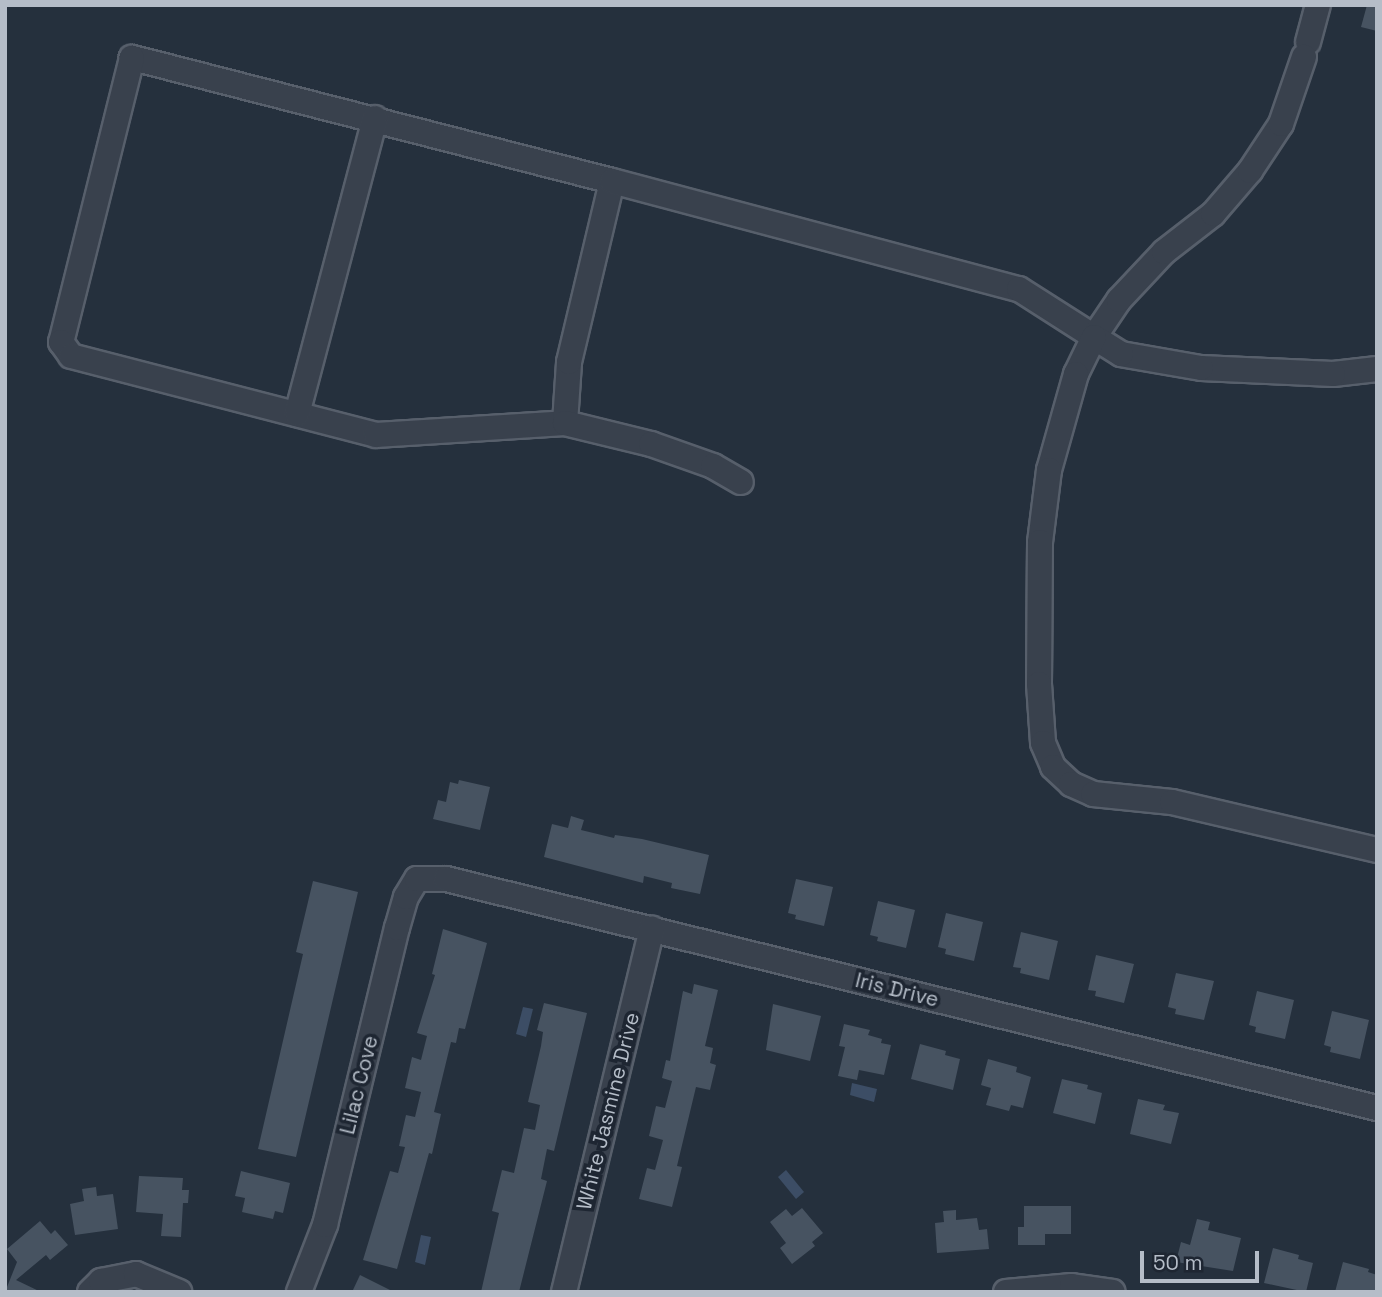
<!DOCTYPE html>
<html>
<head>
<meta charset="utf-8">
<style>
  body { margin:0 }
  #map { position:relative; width:1382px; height:1297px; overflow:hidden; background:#25303d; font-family:"Space Grotesk",sans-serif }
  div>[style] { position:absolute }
  .water>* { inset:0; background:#3c4d65 }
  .building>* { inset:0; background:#475361 }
  .roads { filter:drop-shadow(2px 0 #575f6b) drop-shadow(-2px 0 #575f6b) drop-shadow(0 2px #575f6b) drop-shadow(0 -2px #575f6b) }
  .minor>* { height:24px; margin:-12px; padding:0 12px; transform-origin:12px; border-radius:12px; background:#39414d }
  span { translate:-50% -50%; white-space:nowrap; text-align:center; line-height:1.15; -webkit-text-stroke:7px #1e2632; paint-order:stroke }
  .street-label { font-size:21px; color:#b5bdc8 }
  .frame { position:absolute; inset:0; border:7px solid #b5bdc8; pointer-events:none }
  .scale { position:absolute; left:1140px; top:1251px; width:119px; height:32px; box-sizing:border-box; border:4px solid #b5bdc8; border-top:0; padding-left:9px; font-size:21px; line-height:24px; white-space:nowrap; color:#b5bdc8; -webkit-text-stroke:5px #1e2632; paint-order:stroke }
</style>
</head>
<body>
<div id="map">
  <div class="water">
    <div style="clip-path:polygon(523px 1007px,533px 1009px,526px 1037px,516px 1034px)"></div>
    <div style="clip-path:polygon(852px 1083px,877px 1089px,874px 1102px,850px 1095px)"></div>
    <div style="clip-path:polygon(786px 1170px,804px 1192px,796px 1199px,778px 1177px)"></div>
    <div style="clip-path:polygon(421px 1235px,431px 1237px,425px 1265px,415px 1262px)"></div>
  </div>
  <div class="building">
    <div style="clip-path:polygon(1367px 5px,1377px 5px,1377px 31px,1361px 27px)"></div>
    <div style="clip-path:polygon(459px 780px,490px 787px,480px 830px,433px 819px,438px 800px,446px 802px,450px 782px,458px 784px)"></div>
    <div style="clip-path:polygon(571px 816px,584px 820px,581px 830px,614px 838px,615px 835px,642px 839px,709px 855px,700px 894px,671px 888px,672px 883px,644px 876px,643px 883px,544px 857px,552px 824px,568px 828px)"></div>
    <div style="clip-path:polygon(796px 879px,833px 887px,824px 926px,795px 919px,796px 915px,788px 913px)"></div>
    <div style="clip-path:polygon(313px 881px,358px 892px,296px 1157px,258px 1149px,303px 954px,296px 952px)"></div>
    <div style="clip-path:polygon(878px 901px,915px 910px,906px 948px,877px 941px,878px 937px,870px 935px)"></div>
    <div style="clip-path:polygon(946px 913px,983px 922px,974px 961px,945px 954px,946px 949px,938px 947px)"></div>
    <div style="clip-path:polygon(443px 929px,487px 943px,465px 1029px,459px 1028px,456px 1043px,451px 1042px,434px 1112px,441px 1114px,432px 1154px,429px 1153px,397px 1269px,363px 1260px,390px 1171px,398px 1173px,405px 1147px,399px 1146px,406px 1115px,415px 1117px,421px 1092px,405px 1088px,412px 1057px,421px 1060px,427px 1036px,417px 1033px,435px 975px,432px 974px)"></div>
    <div style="clip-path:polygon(1021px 932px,1058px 941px,1049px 980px,1020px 973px,1021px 968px,1013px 967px)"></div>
    <div style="clip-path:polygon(1096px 955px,1134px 964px,1124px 1003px,1095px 996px,1096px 991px,1088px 990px)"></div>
    <div style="clip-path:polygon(1176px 973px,1214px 981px,1204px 1020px,1175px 1014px,1176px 1009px,1168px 1007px)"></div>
    <div style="clip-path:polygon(694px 984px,718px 990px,705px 1046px,713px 1048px,710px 1063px,716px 1065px,710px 1090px,696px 1087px,677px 1166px,682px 1167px,672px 1207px,639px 1199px,647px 1168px,655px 1170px,663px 1140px,649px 1136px,656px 1106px,665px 1108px,672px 1081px,662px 1078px,666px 1060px,670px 1061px,683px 991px,692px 994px)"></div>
    <div style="clip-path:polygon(1257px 991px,1294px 1000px,1285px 1039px,1255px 1032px,1256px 1027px,1249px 1025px)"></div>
    <div style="clip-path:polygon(544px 1003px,587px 1013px,554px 1151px,547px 1149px,541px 1179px,547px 1181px,519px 1292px,481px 1292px,499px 1213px,492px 1211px,502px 1170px,514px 1173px,524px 1128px,535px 1130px,540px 1105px,528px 1102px,541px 1046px,543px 1032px,537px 1030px)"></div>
    <div style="clip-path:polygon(773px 1004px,821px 1016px,810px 1061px,766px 1050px)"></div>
    <div style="clip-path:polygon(1332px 1011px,1369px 1020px,1360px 1059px,1330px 1052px,1331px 1047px,1324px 1045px)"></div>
    <div style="clip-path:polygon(844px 1024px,870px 1030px,868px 1035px,882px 1039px,881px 1043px,891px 1045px,884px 1075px,859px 1070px,857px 1080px,838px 1076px,845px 1047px,839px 1046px)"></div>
    <div style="clip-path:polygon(920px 1044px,946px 1051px,945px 1055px,960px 1059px,953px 1090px,911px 1079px)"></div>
    <div style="clip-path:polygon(988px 1059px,1017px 1067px,1016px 1072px,1031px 1077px,1023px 1108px,1011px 1105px,1009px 1111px,986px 1105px,991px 1088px,981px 1085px)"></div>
    <div style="clip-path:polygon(1062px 1079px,1088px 1085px,1087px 1089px,1102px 1093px,1095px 1124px,1053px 1113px)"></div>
    <div style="clip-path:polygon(1138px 1099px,1165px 1105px,1163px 1110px,1179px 1113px,1171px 1144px,1130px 1134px)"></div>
    <div style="clip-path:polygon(241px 1171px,290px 1183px,283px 1213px,275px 1211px,273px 1219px,242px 1212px,245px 1198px,235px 1196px)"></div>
    <div style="clip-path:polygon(139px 1176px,183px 1178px,182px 1190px,189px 1190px,188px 1203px,183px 1203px,181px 1237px,161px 1236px,163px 1214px,136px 1212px)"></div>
    <div style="clip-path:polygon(96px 1187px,97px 1196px,113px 1194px,118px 1229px,75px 1235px,70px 1204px,84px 1201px,82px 1189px)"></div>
    <div style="clip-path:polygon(1024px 1206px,1071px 1206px,1071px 1234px,1045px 1234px,1045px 1245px,1018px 1245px,1018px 1227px,1024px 1227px)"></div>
    <div style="clip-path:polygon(802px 1208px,823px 1233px,812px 1242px,815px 1246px,792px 1264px,780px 1248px,786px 1243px,770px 1222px,786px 1209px,792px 1216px)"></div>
    <div style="clip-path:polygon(956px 1210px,956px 1220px,977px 1218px,979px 1230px,987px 1229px,989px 1249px,937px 1253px,935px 1223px,944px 1222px,943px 1211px)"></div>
    <div style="clip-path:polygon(1197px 1219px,1210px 1222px,1208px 1230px,1241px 1238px,1233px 1271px,1176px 1262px,1181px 1242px,1190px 1245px)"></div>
    <div style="clip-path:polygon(40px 1221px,51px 1234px,55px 1230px,68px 1245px,50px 1260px,46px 1255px,16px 1280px,41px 1292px,5px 1292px,17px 1262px,7px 1249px)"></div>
    <div style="clip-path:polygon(1273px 1248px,1299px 1255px,1298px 1259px,1313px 1263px,1306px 1292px,1264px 1283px)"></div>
    <div style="clip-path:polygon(1343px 1262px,1369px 1269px,1368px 1272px,1377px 1275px,1377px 1292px,1335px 1292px)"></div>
    <div style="clip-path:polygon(360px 1275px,394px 1292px,352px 1292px)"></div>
  </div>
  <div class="roads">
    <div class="minor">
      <div style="left:1308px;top:42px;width:38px;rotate:-75deg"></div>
      <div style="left:612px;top:181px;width:496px;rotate:-165.6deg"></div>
      <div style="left:132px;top:58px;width:293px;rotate:104deg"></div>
      <div style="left:61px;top:342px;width:17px;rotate:54deg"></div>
      <div style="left:71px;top:356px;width:315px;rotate:14.5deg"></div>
      <div style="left:376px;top:435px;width:189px;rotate:-3.6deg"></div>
      <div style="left:565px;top:423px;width:61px;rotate:-86.2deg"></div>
      <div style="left:569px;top:362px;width:186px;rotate:-76.6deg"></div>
      <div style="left:612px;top:181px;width:421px;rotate:14.9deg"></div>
      <div style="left:1019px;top:289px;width:89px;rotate:32.6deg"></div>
      <div style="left:1094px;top:337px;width:45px;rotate:-56deg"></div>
      <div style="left:1119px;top:300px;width:66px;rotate:-46.8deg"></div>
      <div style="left:1164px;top:252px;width:62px;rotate:-37.8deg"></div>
      <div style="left:1213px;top:214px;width:57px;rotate:-49.3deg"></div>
      <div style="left:1250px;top:171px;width:56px;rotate:-56.6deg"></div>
      <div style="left:1281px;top:124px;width:71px;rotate:-71.1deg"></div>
      <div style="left:1377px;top:369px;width:44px;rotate:173.5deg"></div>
      <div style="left:1333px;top:374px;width:132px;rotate:-177.4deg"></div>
      <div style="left:1201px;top:368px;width:81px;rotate:-170.1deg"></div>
      <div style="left:1121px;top:354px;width:32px;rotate:-148deg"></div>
      <div style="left:1094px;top:337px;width:41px;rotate:115.9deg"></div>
      <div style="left:1076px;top:374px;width:100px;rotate:105.7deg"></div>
      <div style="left:1049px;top:470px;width:73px;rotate:97.1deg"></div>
      <div style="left:1040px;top:542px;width:142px;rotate:90.4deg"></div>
      <div style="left:1039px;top:684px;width:59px;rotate:86.1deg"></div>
      <div style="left:1043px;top:743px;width:26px;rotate:67deg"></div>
      <div style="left:1053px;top:767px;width:25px;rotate:43deg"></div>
      <div style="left:1071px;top:784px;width:24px;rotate:24deg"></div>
      <div style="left:1093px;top:794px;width:79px;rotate:5.8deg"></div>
      <div style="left:1172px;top:802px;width:211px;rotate:13.2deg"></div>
      <div style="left:297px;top:414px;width:306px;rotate:-75.2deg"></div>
      <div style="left:565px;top:423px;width:89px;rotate:13.7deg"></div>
      <div style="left:651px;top:444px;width:66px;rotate:19.5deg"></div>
      <div style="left:713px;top:466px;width:32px;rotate:30deg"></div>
      <div style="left:90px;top:1292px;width:16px;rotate:-45deg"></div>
      <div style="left:101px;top:1281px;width:36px;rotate:-11deg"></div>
      <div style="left:136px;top:1274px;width:47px;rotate:22.7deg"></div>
      <div style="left:299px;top:1292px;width:72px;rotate:-68.8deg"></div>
      <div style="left:325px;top:1225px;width:306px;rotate:-76.4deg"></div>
      <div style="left:397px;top:928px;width:32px;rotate:-74deg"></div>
      <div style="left:406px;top:897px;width:21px;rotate:-59deg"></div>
      <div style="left:417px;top:879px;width:29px"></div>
      <div style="left:446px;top:879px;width:959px;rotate:13.82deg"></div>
      <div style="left:564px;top:1292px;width:374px;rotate:-76.4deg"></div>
      <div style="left:1006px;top:1292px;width:66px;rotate:-5.2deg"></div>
      <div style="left:1072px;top:1286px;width:41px;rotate:8.3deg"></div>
    </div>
  </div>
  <div class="street-label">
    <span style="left:897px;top:990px;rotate:14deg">Iris Drive</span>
    <span style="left:359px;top:1085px;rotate:-76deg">Lilac Cove</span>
    <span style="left:608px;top:1111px;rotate:-76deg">White Jasmine Drive</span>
  </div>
  <div class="frame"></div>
  <div class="scale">50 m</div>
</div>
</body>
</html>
